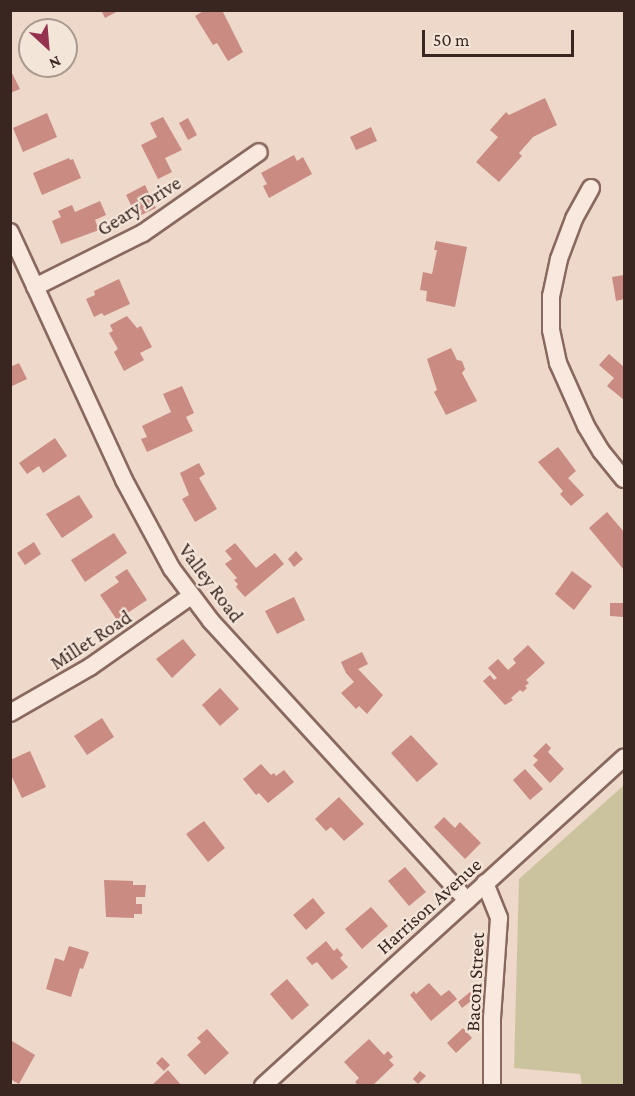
<!DOCTYPE html>
<html>
<head>
<meta charset="utf-8">
<style>
  body { margin:0 }
  #map { position:relative; width:635px; height:1096px; overflow:hidden; background:#edd8ca; font-family:"Crimson Pro",serif }
  div>[style] { position:absolute }
  .green>* { inset:0; background:#cbc39e }
  .building>* { inset:0; background:#c98b82 }
  .roads { filter:drop-shadow(2px 0 #89695f) drop-shadow(-2px 0 #89695f) drop-shadow(0 2px #89695f) drop-shadow(0 -2px #89695f) }
  .minor>* { height:16px; margin:-8px; padding:0 8px; transform-origin:8px; border-radius:8px; background:#f8e8dd }
  span { translate:-50% -50%; white-space:nowrap; text-align:center; line-height:1.15; -webkit-text-stroke:4.5px #f4e5d9; paint-order:stroke }
  .street-label { font-size:20px; color:#3a2621 }
  .frame { position:absolute; inset:0; border:12px solid #3a2621; pointer-events:none }
  .north { position:absolute; left:18px; top:18px; width:60px; height:60px; box-sizing:border-box; background:#f4e5d9; border:2px solid #aa998f; border-radius:50%; rotate:154deg; font-size:16px; font-weight:700; line-height:24px; text-align:center; color:#3a2621 }
  .north::after { content:''; display:block; margin:auto; width:21px; height:27px; background:#95324f; clip-path:polygon(50% 0,100% 100%,50% 72%,0 100%) }
  .scale { position:absolute; left:422px; top:30px; width:152px; height:27px; box-sizing:border-box; border:3px solid #3a2621; border-top:0; padding-left:8px; font-size:18px; line-height:21px; white-space:nowrap; color:#3a2621; -webkit-text-stroke:4px #f4e5d9; paint-order:stroke }
</style>
</head>
<body>
<div id="map">
  <div class="green">
    <div style="clip-path:polygon(624px 785px,624px 1085px,582px 1085px,580px 1074px,514px 1068px,519px 879px)"></div>
  </div>
  <div class="building">
    <div style="clip-path:polygon(101px 10px,120px 10px,105px 18px)"></div>
    <div style="clip-path:polygon(205px 10px,222px 10px,243px 52px,228px 61px,217px 43px,213px 45px,195px 16px)"></div>
    <div style="clip-path:polygon(10px 69px,20px 89px,10px 93px)"></div>
    <div style="clip-path:polygon(545px 98px,557px 125px,533px 137px,519px 153px,522px 156px,499px 182px,476px 162px,498px 137px,490px 130px,506px 112px,509px 115px)"></div>
    <div style="clip-path:polygon(47px 113px,57px 137px,23px 152px,13px 128px)"></div>
    <div style="clip-path:polygon(163px 117px,182px 150px,165px 158px,172px 172px,158px 179px,141px 145px,157px 137px,150px 123px)"></div>
    <div style="clip-path:polygon(188px 118px,197px 135px,188px 140px,179px 123px)"></div>
    <div style="clip-path:polygon(371px 127px,377px 141px,356px 150px,350px 137px)"></div>
    <div style="clip-path:polygon(294px 155px,297px 161px,303px 157px,312px 174px,269px 198px,263px 186px,267px 184px,261px 173px)"></div>
    <div style="clip-path:polygon(69px 158px,70px 160px,73px 159px,81px 178px,42px 195px,33px 173px)"></div>
    <div style="clip-path:polygon(145px 185px,156px 208px,137px 217px,126px 195px)"></div>
    <div style="clip-path:polygon(100px 201px,106px 215px,95px 220px,99px 230px,61px 244px,52px 221px,61px 217px,58px 211px,72px 205px,75px 212px)"></div>
    <div style="clip-path:polygon(436px 241px,467px 247px,455px 307px,426px 301px,427px 291px,420px 290px,423px 272px,432px 274px,437px 250px,434px 250px)"></div>
    <div style="clip-path:polygon(624px 275px,624px 299px,616px 301px,612px 277px)"></div>
    <div style="clip-path:polygon(119px 279px,130px 304px,104px 316px,102px 313px,94px 317px,86px 299px,95px 295px,94px 291px)"></div>
    <div style="clip-path:polygon(127px 316px,137px 328px,141px 326px,152px 347px,140px 353px,144px 360px,124px 371px,114px 352px,118px 349px,109px 333px,113px 331px,110px 325px)"></div>
    <div style="clip-path:polygon(451px 348px,457px 360px,462px 361px,465px 369px,462px 373px,477px 401px,446px 415px,434px 392px,437px 390px,427px 359px)"></div>
    <div style="clip-path:polygon(609px 354px,624px 367px,624px 400px,607px 386px,614px 378px,599px 365px)"></div>
    <div style="clip-path:polygon(19px 363px,27px 379px,10px 387px,10px 367px)"></div>
    <div style="clip-path:polygon(182px 386px,194px 413px,186px 417px,193px 431px,147px 452px,141px 439px,147px 437px,142px 426px,171px 412px,163px 394px)"></div>
    <div style="clip-path:polygon(55px 438px,67px 456px,43px 473px,39px 466px,27px 474px,19px 463px)"></div>
    <div style="clip-path:polygon(558px 447px,576px 471px,568px 478px,584px 495px,571px 506px,560px 494px,563px 491px,538px 462px)"></div>
    <div style="clip-path:polygon(199px 463px,205px 474px,199px 478px,217px 509px,195px 522px,182px 499px,189px 495px,180px 473px)"></div>
    <div style="clip-path:polygon(79px 495px,93px 517px,62px 538px,46px 514px)"></div>
    <div style="clip-path:polygon(607px 512px,624px 532px,624px 570px,589px 528px)"></div>
    <div style="clip-path:polygon(114px 533px,127px 553px,85px 582px,71px 560px)"></div>
    <div style="clip-path:polygon(34px 542px,41px 554px,25px 565px,17px 553px)"></div>
    <div style="clip-path:polygon(235px 543px,256px 568px,275px 553px,284px 564px,245px 597px,236px 587px,238px 584px,234px 580px,237px 578px,225px 564px,232px 559px,225px 551px)"></div>
    <div style="clip-path:polygon(296px 551px,303px 559px,294px 567px,288px 559px)"></div>
    <div style="clip-path:polygon(127px 569px,147px 600px,117px 620px,100px 595px,119px 582px,115px 577px)"></div>
    <div style="clip-path:polygon(572px 571px,592px 586px,574px 610px,555px 594px)"></div>
    <div style="clip-path:polygon(294px 597px,305px 620px,277px 634px,265px 611px)"></div>
    <div style="clip-path:polygon(610px 603px,624px 603px,624px 617px,610px 616px)"></div>
    <div style="clip-path:polygon(183px 639px,196px 655px,172px 678px,156px 659px)"></div>
    <div style="clip-path:polygon(528px 645px,545px 663px,526px 680px,529px 683px,525px 686px,527px 688px,523px 692px,520px 690px,511px 698px,513px 700px,505px 705px,483px 681px,490px 675px,494px 680px,497px 678px,488px 668px,498px 659px,508px 670px,516px 663px,513px 659px)"></div>
    <div style="clip-path:polygon(362px 652px,368px 664px,358px 669px,383px 695px,367px 714px,359px 706px,356px 709px,341px 693px,354px 682px,346px 673px,341px 662px)"></div>
    <div style="clip-path:polygon(220px 688px,239px 709px,220px 726px,202px 705px)"></div>
    <div style="clip-path:polygon(102px 718px,114px 737px,87px 755px,74px 736px)"></div>
    <div style="clip-path:polygon(411px 735px,438px 764px,417px 782px,391px 753px)"></div>
    <div style="clip-path:polygon(546px 743px,551px 748px,548px 752px,564px 769px,550px 783px,533px 765px,538px 760px,533px 756px)"></div>
    <div style="clip-path:polygon(30px 751px,46px 787px,22px 798px,10px 773px,10px 760px)"></div>
    <div style="clip-path:polygon(261px 764px,271px 775px,274px 773px,276px 776px,284px 770px,294px 782px,268px 803px,259px 793px,256px 795px,243px 779px)"></div>
    <div style="clip-path:polygon(525px 769px,543px 789px,530px 800px,513px 780px)"></div>
    <div style="clip-path:polygon(339px 797px,364px 824px,344px 841px,331px 827px,326px 831px,315px 819px)"></div>
    <div style="clip-path:polygon(444px 817px,455px 828px,460px 822px,481px 843px,465px 859px,434px 827px)"></div>
    <div style="clip-path:polygon(204px 821px,225px 848px,208px 862px,186px 834px)"></div>
    <div style="clip-path:polygon(405px 867px,426px 892px,409px 906px,388px 881px)"></div>
    <div style="clip-path:polygon(104px 880px,133px 881px,133px 885px,146px 885px,145px 897px,136px 897px,136px 904px,142px 904px,142px 914px,134px 914px,134px 918px,106px 917px)"></div>
    <div style="clip-path:polygon(313px 898px,325px 913px,306px 930px,293px 915px)"></div>
    <div style="clip-path:polygon(371px 907px,388px 926px,362px 949px,345px 929px)"></div>
    <div style="clip-path:polygon(326px 941px,334px 951px,337px 948px,343px 955px,340px 958px,348px 967px,332px 980px,317px 962px,312px 965px,306px 958px)"></div>
    <div style="clip-path:polygon(69px 946px,89px 952px,83px 969px,80px 968px,71px 997px,46px 989px,55px 958px,64px 961px)"></div>
    <div style="clip-path:polygon(287px 979px,309px 1005px,292px 1020px,270px 994px)"></div>
    <div style="clip-path:polygon(429px 983px,441px 996px,449px 990px,457px 999px,431px 1021px,410px 995px,414px 991px,416px 994px)"></div>
    <div style="clip-path:polygon(470px 992px,475px 998px,462px 1008px,458px 1002px)"></div>
    <div style="clip-path:polygon(463px 1028px,472px 1038px,456px 1053px,447px 1043px)"></div>
    <div style="clip-path:polygon(207px 1029px,229px 1053px,205px 1075px,187px 1055px,201px 1042px,197px 1038px)"></div>
    <div style="clip-path:polygon(369px 1039px,384px 1055px,388px 1051px,393px 1057px,389px 1060px,394px 1065px,372px 1086px,359px 1086px,355px 1082px,359px 1078px,344px 1062px)"></div>
    <div style="clip-path:polygon(12px 1041px,35px 1055px,19px 1084px,10px 1079px)"></div>
    <div style="clip-path:polygon(162px 1057px,170px 1065px,164px 1071px,156px 1063px)"></div>
    <div style="clip-path:polygon(168px 1070px,182px 1086px,151px 1086px)"></div>
    <div style="clip-path:polygon(420px 1071px,426px 1076px,418px 1084px,413px 1079px)"></div>
  </div>
  <div class="roads">
    <div class="minor">
      <div style="left:591px;top:188px;width:35px;rotate:119deg"></div>
      <div style="left:574px;top:219px;width:43px;rotate:110.6deg"></div>
      <div style="left:559px;top:259px;width:38px;rotate:102deg"></div>
      <div style="left:551px;top:296px;width:34px;rotate:90deg"></div>
      <div style="left:551px;top:330px;width:34px;rotate:78deg"></div>
      <div style="left:558px;top:363px;width:69px;rotate:66deg"></div>
      <div style="left:586px;top:426px;width:29px;rotate:59deg"></div>
      <div style="left:601px;top:451px;width:36px;rotate:51deg"></div>
      <div style="left:10px;top:232px;width:273px;rotate:65.3deg"></div>
      <div style="left:124px;top:480px;width:101px;rotate:61.7deg"></div>
      <div style="left:172px;top:569px;width:65px;rotate:53.1deg"></div>
      <div style="left:211px;top:621px;width:379px;rotate:47.5deg"></div>
      <div style="left:35px;top:287px;width:121px;rotate:-26.6deg"></div>
      <div style="left:143px;top:233px;width:141px;rotate:-34.9deg"></div>
      <div style="left:10px;top:713px;width:92px;rotate:-29.9deg"></div>
      <div style="left:90px;top:667px;width:123px;rotate:-35.1deg"></div>
      <div style="left:485px;top:883px;width:38px;rotate:68deg"></div>
      <div style="left:499px;top:918px;width:100px;rotate:94deg"></div>
      <div style="left:492px;top:1018px;width:68px;rotate:90deg"></div>
      <div style="left:263px;top:1086px;width:488px;rotate:-42.3deg"></div>
    </div>
  </div>
  <div class="street-label">
    <span style="left:139px;top:206px;rotate:-32deg">Geary Drive</span>
    <span style="left:211px;top:583px;rotate:53deg">Valley Road</span>
    <span style="left:91px;top:640px;rotate:-33deg">Millet Road</span>
    <span style="left:429px;top:906px;rotate:-42deg">Harrison Avenue</span>
    <span style="left:475px;top:982px;rotate:-87deg">Bacon Street</span>
  </div>
  <div class="frame"></div>
  <div class="north">N</div>
  <div class="scale">50 m</div>
</div>
</body>
</html>
